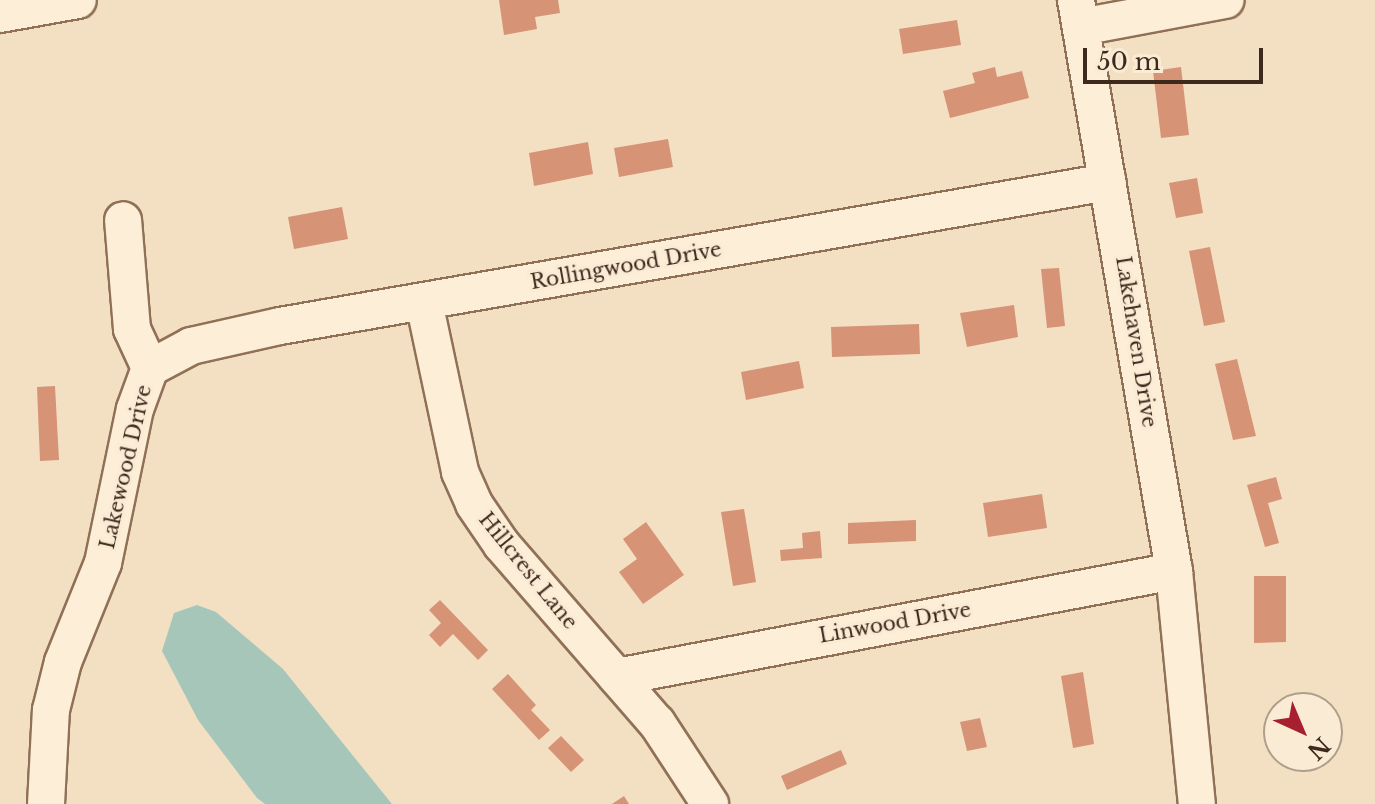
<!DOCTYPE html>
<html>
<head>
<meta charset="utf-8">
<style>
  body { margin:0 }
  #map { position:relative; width:1375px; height:804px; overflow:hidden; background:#f3e0c3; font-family:"Libre Baskerville",serif }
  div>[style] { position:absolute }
  .water>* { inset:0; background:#a6c6b9 }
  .building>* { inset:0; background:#d69375 }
  .roads { filter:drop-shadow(2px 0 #907057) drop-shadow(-2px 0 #907057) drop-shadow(0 2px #907057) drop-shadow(0 -2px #907057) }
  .minor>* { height:36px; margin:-18px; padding:0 18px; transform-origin:18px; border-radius:18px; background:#fdeed8 }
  span { translate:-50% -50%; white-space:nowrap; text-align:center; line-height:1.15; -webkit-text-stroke:6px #faebd4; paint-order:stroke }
  .street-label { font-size:20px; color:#3e2a1d }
  .north { position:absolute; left:1263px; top:692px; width:80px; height:80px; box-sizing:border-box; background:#faebd4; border:2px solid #af9e8b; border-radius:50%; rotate:136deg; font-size:22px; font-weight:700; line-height:32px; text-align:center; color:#3e2a1d }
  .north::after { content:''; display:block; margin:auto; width:28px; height:36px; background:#a7202f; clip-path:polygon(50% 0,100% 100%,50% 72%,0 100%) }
  .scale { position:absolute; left:1083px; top:48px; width:180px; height:36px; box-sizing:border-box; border:4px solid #3e2a1d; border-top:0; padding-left:10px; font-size:24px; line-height:28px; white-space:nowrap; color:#3e2a1d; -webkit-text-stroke:6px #faebd4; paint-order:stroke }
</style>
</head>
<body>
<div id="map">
  <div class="water">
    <div style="clip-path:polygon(197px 605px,216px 612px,283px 669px,392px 804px,265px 804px,257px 798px,198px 720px,162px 651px,174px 613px)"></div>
  </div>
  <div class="building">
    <div style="clip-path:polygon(499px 0,558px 0,560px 13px,535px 17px,537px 29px,504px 35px)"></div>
    <div style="clip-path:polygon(957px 20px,961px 45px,903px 54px,899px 29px)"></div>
    <div style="clip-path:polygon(995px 67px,997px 77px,1022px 71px,1029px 98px,950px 118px,943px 91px,975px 83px,972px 73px)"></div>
    <div style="clip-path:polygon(1181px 67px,1189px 135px,1161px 138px,1153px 71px)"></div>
    <div style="clip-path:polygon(668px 139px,673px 167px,619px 177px,614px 148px)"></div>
    <div style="clip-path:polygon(588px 142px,593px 174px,534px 186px,529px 153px)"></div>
    <div style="clip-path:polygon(1197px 178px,1203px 213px,1176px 218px,1169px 183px)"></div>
    <div style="clip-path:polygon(342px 207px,348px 239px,294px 249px,288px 217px)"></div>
    <div style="clip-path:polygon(1210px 247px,1225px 322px,1204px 326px,1189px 251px)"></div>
    <div style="clip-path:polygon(1059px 268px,1065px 326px,1047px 328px,1041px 269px)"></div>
    <div style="clip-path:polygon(1014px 305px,1018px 337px,967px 347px,960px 313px)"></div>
    <div style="clip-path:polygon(919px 324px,920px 354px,832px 357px,831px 327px)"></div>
    <div style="clip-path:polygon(1237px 359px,1256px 436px,1233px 440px,1215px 364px)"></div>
    <div style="clip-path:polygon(799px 361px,804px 388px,746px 400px,741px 372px)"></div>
    <div style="clip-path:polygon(55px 386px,59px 460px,40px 461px,37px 387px)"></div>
    <div style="clip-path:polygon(1276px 477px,1282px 499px,1268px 503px,1279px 543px,1265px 547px,1247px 485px)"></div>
    <div style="clip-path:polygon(1042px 494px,1047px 528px,988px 537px,983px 503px)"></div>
    <div style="clip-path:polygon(744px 509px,756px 582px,733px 586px,721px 512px)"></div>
    <div style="clip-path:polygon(916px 520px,916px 541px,848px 544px,848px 523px)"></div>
    <div style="clip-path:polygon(646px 522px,684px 575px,643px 604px,619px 572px,637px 559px,623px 539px)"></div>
    <div style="clip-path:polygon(820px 531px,822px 558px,781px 561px,780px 550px,803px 548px,802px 533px)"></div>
    <div style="clip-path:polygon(1254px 576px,1286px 576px,1286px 642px,1254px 643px)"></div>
    <div style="clip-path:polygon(440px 600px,488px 650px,478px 660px,453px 634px,440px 647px,429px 635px,441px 623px,429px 610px)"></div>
    <div style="clip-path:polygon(1083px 672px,1094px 744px,1073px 748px,1061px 676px)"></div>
    <div style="clip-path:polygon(508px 674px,536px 705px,531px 710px,550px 730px,539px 740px,492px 689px)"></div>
    <div style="clip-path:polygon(980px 718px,987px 747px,967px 751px,960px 722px)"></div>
    <div style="clip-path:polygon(561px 736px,584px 760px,571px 772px,548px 748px)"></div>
    <div style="clip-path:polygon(841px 750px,847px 764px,787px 790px,781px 776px)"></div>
    <div style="clip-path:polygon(624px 796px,629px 804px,612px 804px)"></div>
  </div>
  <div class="roads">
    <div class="minor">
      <div style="left:1076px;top:0;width:579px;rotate:80.26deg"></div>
      <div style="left:1174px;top:571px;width:234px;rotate:84.4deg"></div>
      <div style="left:0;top:14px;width:79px;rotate:-10.2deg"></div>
      <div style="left:1081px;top:27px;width:147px;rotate:-10.6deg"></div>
      <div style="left:424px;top:302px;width:174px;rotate:78deg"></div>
      <div style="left:460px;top:472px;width:35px;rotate:66deg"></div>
      <div style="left:474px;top:504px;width:50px;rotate:55.7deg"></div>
      <div style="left:502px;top:545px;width:236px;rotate:49deg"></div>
      <div style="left:657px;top:723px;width:97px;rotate:56.8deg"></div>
      <div style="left:150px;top:368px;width:47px;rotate:-28.2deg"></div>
      <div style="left:191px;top:346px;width:91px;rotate:-12.7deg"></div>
      <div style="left:280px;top:326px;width:840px;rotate:-9.87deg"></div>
      <div style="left:617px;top:677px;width:567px;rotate:-10.77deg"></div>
      <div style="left:46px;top:804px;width:94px;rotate:-87deg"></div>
      <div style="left:51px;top:710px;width:49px;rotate:-76deg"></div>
      <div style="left:63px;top:662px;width:107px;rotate:-68deg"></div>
      <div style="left:103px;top:563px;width:157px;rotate:-78.3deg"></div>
      <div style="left:135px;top:409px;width:44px;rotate:-69.9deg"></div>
      <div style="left:150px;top:368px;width:43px;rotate:-114.8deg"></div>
      <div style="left:132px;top:329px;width:109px;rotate:-94.7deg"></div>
    </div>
  </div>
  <div class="street-label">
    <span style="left:626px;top:266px;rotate:-10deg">Rollingwood Drive</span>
    <span style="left:1136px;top:342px;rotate:81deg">Lakehaven Drive</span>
    <span style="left:126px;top:467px;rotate:-77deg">Lakewood Drive</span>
    <span style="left:528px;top:571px;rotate:51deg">Hillcrest Lane</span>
    <span style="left:895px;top:623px;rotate:-10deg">Linwood Drive</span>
  </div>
  <div class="north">N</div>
  <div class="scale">50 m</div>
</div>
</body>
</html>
